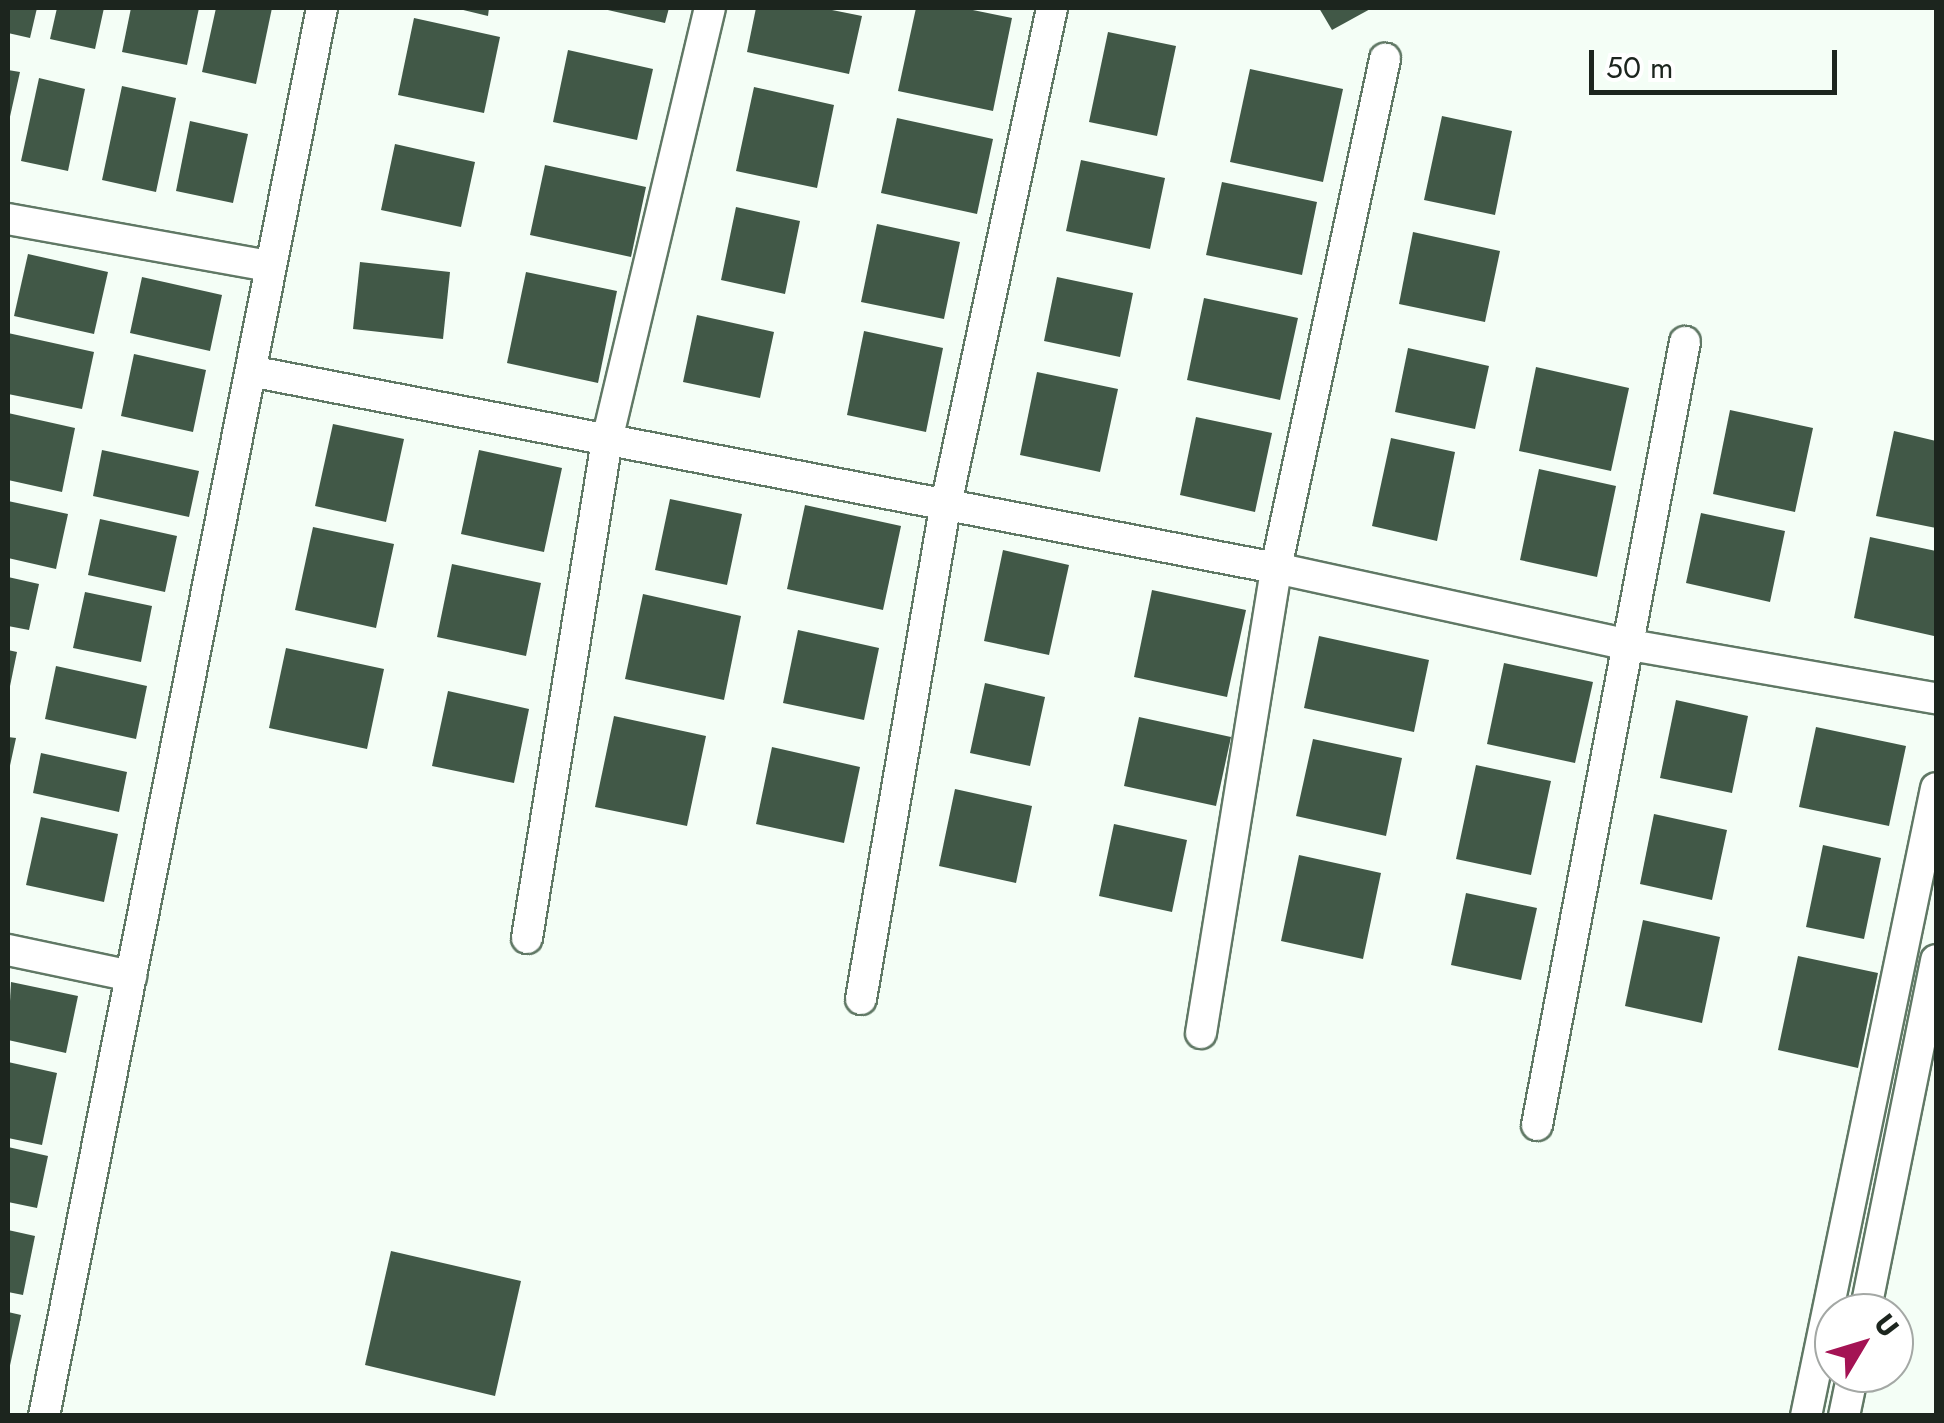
<!DOCTYPE html>
<html>
<head>
<meta charset="utf-8">
<style>
  body { margin:0 }
  #map { position:relative; width:1944px; height:1423px; overflow:hidden; background:#f4fef6; font-family:Jost,sans-serif }
  div>[style] { position:absolute }
  .building>* { inset:0; background:#415847 }
  .roads { filter:drop-shadow(2px 0 #607865) drop-shadow(-2px 0 #607865) drop-shadow(0 2px #607865) drop-shadow(0 -2px #607865) }
  .minor>* { height:30px; margin:-15px; padding:0 15px; transform-origin:15px; border-radius:15px; background:#fff }
  span { translate:-50% -50%; white-space:nowrap; text-align:center; line-height:1.15; -webkit-text-stroke:10px #fff; paint-order:stroke }
  .frame { position:absolute; inset:0; border:10px solid #1c251e; pointer-events:none }
  .north { position:absolute; left:1814px; top:1293px; width:100px; height:100px; box-sizing:border-box; background:#fff; border:2px solid #a4a8a5; border-radius:50%; rotate:52deg; font-size:28px; font-weight:700; line-height:40px; text-align:center; color:#1c251e }
  .north::after { content:''; display:block; margin:auto; width:35px; height:45px; background:#a41354; clip-path:polygon(50% 0,100% 100%,50% 72%,0 100%) }
  .scale { position:absolute; left:1589px; top:50px; width:248px; height:45px; box-sizing:border-box; border:5px solid #1c251e; border-top:0; padding-left:12px; font-size:30px; line-height:35px; white-space:nowrap; color:#1c251e; -webkit-text-stroke:8px #fff; paint-order:stroke }
</style>
</head>
<body>
<div id="map">
  <div class="building">
    <div style="clip-path:polygon(8px 8px,37px 8px,30px 38px,8px 33px)"></div>
    <div style="clip-path:polygon(57px 8px,104px 8px,95px 49px,50px 39px)"></div>
    <div style="clip-path:polygon(131px 8px,199px 8px,187px 65px,122px 52px)"></div>
    <div style="clip-path:polygon(216px 8px,272px 8px,256px 84px,202px 72px)"></div>
    <div style="clip-path:polygon(455px 8px,489px 8px,488px 16px)"></div>
    <div style="clip-path:polygon(599px 8px,669px 8px,665px 23px)"></div>
    <div style="clip-path:polygon(756px 8px,822px 8px,862px 16px,849px 74px,747px 52px)"></div>
    <div style="clip-path:polygon(916px 8px,963px 8px,1012px 18px,993px 111px,898px 91px)"></div>
    <div style="clip-path:polygon(1319px 8px,1372px 8px,1332px 30px)"></div>
    <div style="clip-path:polygon(414px 18px,500px 37px,484px 113px,398px 95px)"></div>
    <div style="clip-path:polygon(1108px 32px,1176px 46px,1157px 136px,1089px 122px)"></div>
    <div style="clip-path:polygon(568px 50px,653px 69px,637px 140px,553px 122px)"></div>
    <div style="clip-path:polygon(1250px 69px,1343px 89px,1323px 182px,1230px 162px)"></div>
    <div style="clip-path:polygon(8px 70px,20px 72px,9px 121px,8px 121px)"></div>
    <div style="clip-path:polygon(39px 78px,85px 89px,68px 171px,21px 161px)"></div>
    <div style="clip-path:polygon(122px 86px,176px 98px,156px 192px,102px 180px)"></div>
    <div style="clip-path:polygon(754px 87px,834px 105px,817px 188px,736px 171px)"></div>
    <div style="clip-path:polygon(1442px 116px,1512px 131px,1495px 215px,1424px 200px)"></div>
    <div style="clip-path:polygon(897px 118px,993px 139px,977px 214px,881px 193px)"></div>
    <div style="clip-path:polygon(190px 121px,248px 134px,233px 203px,176px 191px)"></div>
    <div style="clip-path:polygon(395px 144px,475px 162px,461px 227px,381px 210px)"></div>
    <div style="clip-path:polygon(1081px 160px,1165px 178px,1150px 249px,1066px 231px)"></div>
    <div style="clip-path:polygon(545px 165px,646px 187px,631px 257px,530px 235px)"></div>
    <div style="clip-path:polygon(1222px 182px,1317px 202px,1302px 275px,1206px 255px)"></div>
    <div style="clip-path:polygon(736px 207px,800px 221px,785px 294px,721px 280px)"></div>
    <div style="clip-path:polygon(877px 224px,960px 242px,944px 319px,861px 302px)"></div>
    <div style="clip-path:polygon(1413px 232px,1500px 251px,1485px 322px,1399px 304px)"></div>
    <div style="clip-path:polygon(28px 254px,108px 272px,94px 334px,14px 316px)"></div>
    <div style="clip-path:polygon(360px 262px,450px 272px,443px 339px,353px 329px)"></div>
    <div style="clip-path:polygon(526px 272px,617px 291px,598px 383px,507px 363px)"></div>
    <div style="clip-path:polygon(142px 277px,222px 295px,210px 351px,130px 333px)"></div>
    <div style="clip-path:polygon(1057px 277px,1133px 293px,1120px 357px,1044px 341px)"></div>
    <div style="clip-path:polygon(1204px 298px,1298px 318px,1280px 400px,1187px 380px)"></div>
    <div style="clip-path:polygon(697px 315px,774px 332px,760px 398px,683px 382px)"></div>
    <div style="clip-path:polygon(864px 331px,943px 348px,926px 432px,847px 415px)"></div>
    <div style="clip-path:polygon(8px 333px,94px 352px,82px 409px,8px 394px)"></div>
    <div style="clip-path:polygon(1408px 348px,1489px 366px,1475px 429px,1395px 412px)"></div>
    <div style="clip-path:polygon(134px 354px,206px 370px,193px 432px,121px 416px)"></div>
    <div style="clip-path:polygon(1536px 367px,1629px 388px,1611px 471px,1519px 451px)"></div>
    <div style="clip-path:polygon(1037px 372px,1118px 389px,1100px 472px,1020px 455px)"></div>
    <div style="clip-path:polygon(1730px 410px,1813px 428px,1795px 512px,1713px 494px)"></div>
    <div style="clip-path:polygon(8px 413px,75px 428px,62px 492px,8px 480px)"></div>
    <div style="clip-path:polygon(1196px 417px,1272px 433px,1255px 512px,1180px 495px)"></div>
    <div style="clip-path:polygon(333px 424px,404px 439px,386px 522px,315px 506px)"></div>
    <div style="clip-path:polygon(1894px 431px,1936px 441px,1936px 528px,1876px 516px)"></div>
    <div style="clip-path:polygon(1391px 438px,1455px 452px,1437px 541px,1372px 526px)"></div>
    <div style="clip-path:polygon(102px 450px,199px 471px,189px 517px,93px 496px)"></div>
    <div style="clip-path:polygon(479px 450px,562px 468px,544px 552px,461px 534px)"></div>
    <div style="clip-path:polygon(1539px 469px,1616px 486px,1597px 577px,1520px 560px)"></div>
    <div style="clip-path:polygon(670px 499px,742px 514px,727px 585px,655px 570px)"></div>
    <div style="clip-path:polygon(8px 501px,68px 514px,56px 569px,8px 558px)"></div>
    <div style="clip-path:polygon(805px 505px,901px 526px,883px 610px,787px 589px)"></div>
    <div style="clip-path:polygon(1701px 513px,1785px 531px,1770px 602px,1686px 583px)"></div>
    <div style="clip-path:polygon(100px 519px,177px 536px,165px 592px,88px 575px)"></div>
    <div style="clip-path:polygon(313px 527px,394px 544px,376px 628px,295px 610px)"></div>
    <div style="clip-path:polygon(1870px 537px,1936px 551px,1934px 636px,1854px 618px)"></div>
    <div style="clip-path:polygon(1003px 550px,1069px 565px,1049px 655px,984px 641px)"></div>
    <div style="clip-path:polygon(452px 564px,541px 583px,526px 656px,437px 637px)"></div>
    <div style="clip-path:polygon(8px 577px,39px 584px,29px 630px,8px 626px)"></div>
    <div style="clip-path:polygon(1152px 590px,1246px 610px,1227px 697px,1134px 677px)"></div>
    <div style="clip-path:polygon(85px 592px,152px 606px,141px 662px,73px 648px)"></div>
    <div style="clip-path:polygon(643px 594px,741px 616px,724px 700px,625px 679px)"></div>
    <div style="clip-path:polygon(798px 630px,879px 648px,864px 720px,783px 703px)"></div>
    <div style="clip-path:polygon(1319px 636px,1429px 660px,1414px 732px,1304px 708px)"></div>
    <div style="clip-path:polygon(286px 648px,384px 669px,367px 749px,269px 728px)"></div>
    <div style="clip-path:polygon(8px 650px,17px 652px,9px 691px,8px 690px)"></div>
    <div style="clip-path:polygon(1504px 663px,1593px 682px,1575px 763px,1487px 744px)"></div>
    <div style="clip-path:polygon(56px 666px,147px 686px,136px 739px,45px 719px)"></div>
    <div style="clip-path:polygon(985px 683px,1045px 697px,1030px 766px,970px 753px)"></div>
    <div style="clip-path:polygon(448px 691px,529px 709px,514px 783px,432px 766px)"></div>
    <div style="clip-path:polygon(1676px 700px,1748px 716px,1732px 793px,1660px 778px)"></div>
    <div style="clip-path:polygon(614px 716px,706px 736px,687px 826px,595px 807px)"></div>
    <div style="clip-path:polygon(1139px 717px,1231px 737px,1216px 806px,1124px 786px)"></div>
    <div style="clip-path:polygon(1816px 727px,1906px 746px,1889px 826px,1799px 807px)"></div>
    <div style="clip-path:polygon(8px 737px,16px 738px,9px 770px,8px 770px)"></div>
    <div style="clip-path:polygon(1313px 739px,1402px 758px,1386px 836px,1296px 816px)"></div>
    <div style="clip-path:polygon(772px 747px,860px 767px,844px 843px,756px 824px)"></div>
    <div style="clip-path:polygon(41px 753px,127px 772px,119px 812px,33px 793px)"></div>
    <div style="clip-path:polygon(1476px 765px,1551px 781px,1531px 875px,1456px 859px)"></div>
    <div style="clip-path:polygon(955px 789px,1032px 806px,1016px 883px,939px 866px)"></div>
    <div style="clip-path:polygon(1654px 814px,1727px 830px,1712px 900px,1640px 884px)"></div>
    <div style="clip-path:polygon(41px 817px,118px 834px,104px 902px,26px 885px)"></div>
    <div style="clip-path:polygon(1114px 824px,1187px 840px,1172px 912px,1099px 896px)"></div>
    <div style="clip-path:polygon(1823px 845px,1881px 858px,1864px 939px,1806px 927px)"></div>
    <div style="clip-path:polygon(1299px 855px,1381px 873px,1363px 959px,1281px 941px)"></div>
    <div style="clip-path:polygon(1466px 893px,1537px 908px,1521px 980px,1451px 965px)"></div>
    <div style="clip-path:polygon(1643px 920px,1720px 937px,1702px 1023px,1625px 1006px)"></div>
    <div style="clip-path:polygon(1798px 956px,1878px 973px,1858px 1068px,1778px 1050px)"></div>
    <div style="clip-path:polygon(11px 982px,78px 996px,66px 1053px,8px 1040px)"></div>
    <div style="clip-path:polygon(8px 1062px,57px 1073px,42px 1145px,8px 1138px)"></div>
    <div style="clip-path:polygon(8px 1147px,48px 1156px,37px 1208px,8px 1202px)"></div>
    <div style="clip-path:polygon(8px 1230px,35px 1236px,23px 1295px,8px 1292px)"></div>
    <div style="clip-path:polygon(391px 1251px,521px 1281px,495px 1396px,365px 1365px)"></div>
    <div style="clip-path:polygon(8px 1312px,21px 1315px,9px 1370px,8px 1370px)"></div>
  </div>
  <div class="roads">
    <div class="minor">
      <div style="left:8px;top:219px;width:264px;rotate:10.2deg"></div>
      <div style="left:255px;top:372px;width:1040px;rotate:10.87deg"></div>
      <div style="left:1276px;top:568px;width:357px;rotate:12.3deg"></div>
      <div style="left:1625px;top:644px;width:316px;rotate:9.9deg"></div>
      <div style="left:527px;top:938px;width:504px;rotate:-80.87deg"></div>
      <div style="left:607px;top:440px;width:444px;rotate:-76.6deg"></div>
      <div style="left:8px;top:950px;width:126px;rotate:11.9deg"></div>
      <div style="left:861px;top:999px;width:497px;rotate:-80.3deg"></div>
      <div style="left:945px;top:509px;width:512px;rotate:-77.94deg"></div>
      <div style="left:1201px;top:1033px;width:471px;rotate:-80.8deg"></div>
      <div style="left:1276px;top:568px;width:521px;rotate:-77.91deg"></div>
      <div style="left:1537px;top:1125px;width:797px;rotate:-79.3deg"></div>
      <div style="left:1865px;top:1313px;width:360px;rotate:-78.6deg"></div>
      <div style="left:44px;top:1416px;width:1435px;rotate:-78.83deg"></div>
      <div style="left:1806px;top:1416px;width:641px;rotate:-78.3deg"></div>
      <div style="left:1844px;top:1416px;width:44px;rotate:-78.2deg"></div>
    </div>
  </div>
  <div class="frame"></div>
  <div class="north">U</div>
  <div class="scale">50 m</div>
</div>
</body>
</html>
